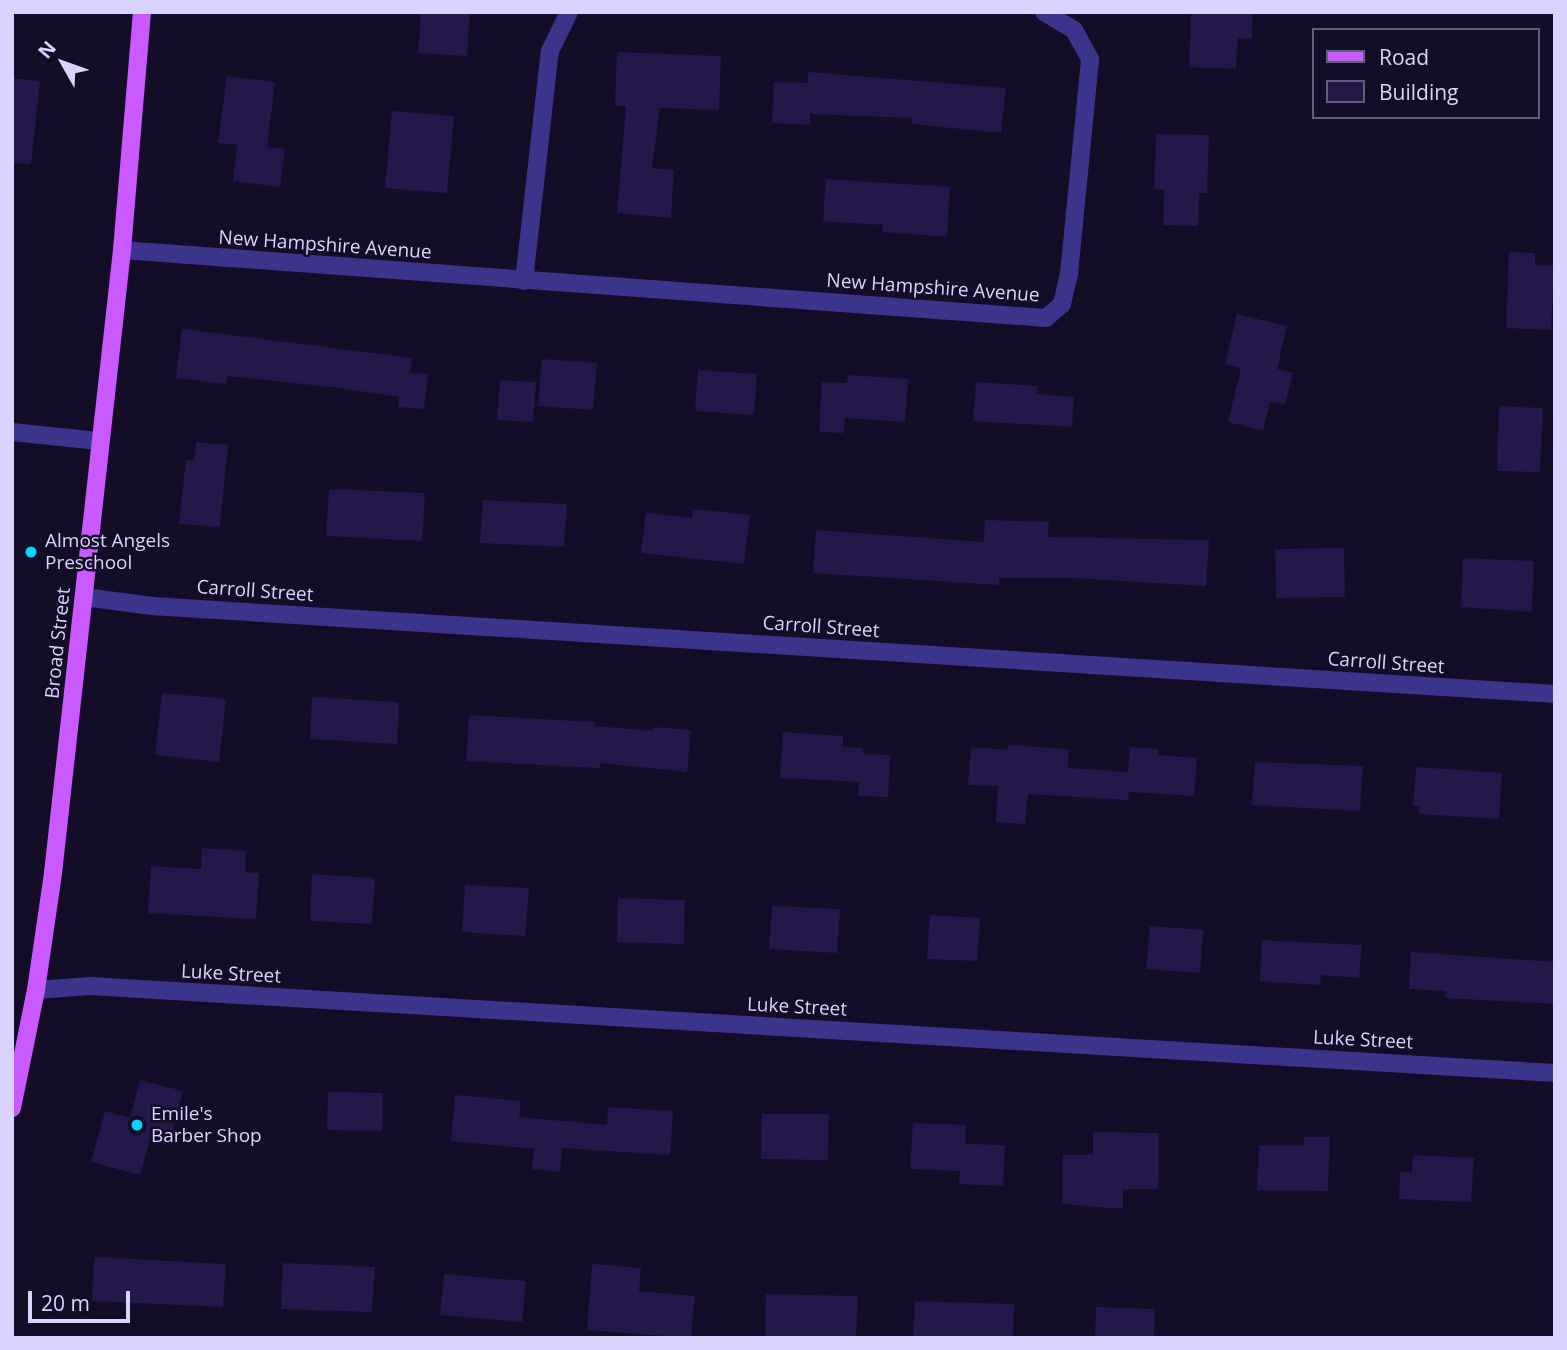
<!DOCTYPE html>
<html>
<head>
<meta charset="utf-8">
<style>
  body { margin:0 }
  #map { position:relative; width:1567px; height:1350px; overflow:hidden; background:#130d27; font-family:"Open Sans",sans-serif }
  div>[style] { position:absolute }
  .building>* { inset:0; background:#24174a }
  .minor>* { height:18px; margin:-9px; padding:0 9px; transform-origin:9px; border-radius:9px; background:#3c348b }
  .major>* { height:18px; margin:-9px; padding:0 9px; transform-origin:9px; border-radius:9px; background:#ca5aff }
  .dots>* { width:19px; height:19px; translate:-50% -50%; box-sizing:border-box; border:4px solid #130d27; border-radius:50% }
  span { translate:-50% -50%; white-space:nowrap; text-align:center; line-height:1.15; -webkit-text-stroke:5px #130d27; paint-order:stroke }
  .street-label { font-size:19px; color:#dbd3ff }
  .poi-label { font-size:19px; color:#dbd3ff }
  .left { translate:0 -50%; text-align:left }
  .frame { position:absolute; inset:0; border:14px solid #dbd3ff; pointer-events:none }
  .legend { position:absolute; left:1312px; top:28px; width:228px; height:91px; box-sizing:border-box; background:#130d27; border:2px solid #635c7d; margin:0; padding:9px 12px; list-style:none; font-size:21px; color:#dbd3ff }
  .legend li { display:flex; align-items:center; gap:14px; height:35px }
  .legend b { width:35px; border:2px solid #635c7d }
  .north { position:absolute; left:28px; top:28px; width:70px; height:70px; -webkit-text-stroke:5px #130d27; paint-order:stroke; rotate:310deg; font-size:19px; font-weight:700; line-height:28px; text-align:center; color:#dbd3ff }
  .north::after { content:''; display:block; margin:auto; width:24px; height:32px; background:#dbd3ff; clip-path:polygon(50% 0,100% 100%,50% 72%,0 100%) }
  .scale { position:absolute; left:28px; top:1291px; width:102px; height:32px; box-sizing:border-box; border:4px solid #dbd3ff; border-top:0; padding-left:9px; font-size:21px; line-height:24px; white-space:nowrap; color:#dbd3ff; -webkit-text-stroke:5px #130d27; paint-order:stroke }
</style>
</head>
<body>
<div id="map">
  <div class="building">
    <div style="clip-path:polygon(421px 12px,470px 12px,467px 56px,418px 53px)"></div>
    <div style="clip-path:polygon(1191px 12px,1253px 12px,1252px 39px,1238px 38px,1236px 69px,1189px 67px)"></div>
    <div style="clip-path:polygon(617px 52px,721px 56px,719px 110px,660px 108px,652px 168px,674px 170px,671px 218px,617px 213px,626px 106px,615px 106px)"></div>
    <div style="clip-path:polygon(808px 72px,1006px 88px,1001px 133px,912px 124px,912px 118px,810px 114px,810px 125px,772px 123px,774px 82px,808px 83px)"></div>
    <div style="clip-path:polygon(227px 76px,275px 82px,267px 147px,285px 149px,280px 187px,233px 181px,237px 145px,218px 143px)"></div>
    <div style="clip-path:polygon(12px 78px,40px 81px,31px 164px,12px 163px)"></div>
    <div style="clip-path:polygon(392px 111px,454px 116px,447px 193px,385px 188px)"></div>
    <div style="clip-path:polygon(1156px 134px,1209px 135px,1207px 193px,1199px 193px,1198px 226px,1163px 225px,1164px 189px,1154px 189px)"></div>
    <div style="clip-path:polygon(826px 179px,950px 187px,947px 237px,882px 232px,883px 225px,823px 221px)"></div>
    <div style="clip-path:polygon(1509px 252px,1535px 253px,1535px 265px,1554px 266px,1551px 330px,1506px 328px)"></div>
    <div style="clip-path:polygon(1237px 314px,1287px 326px,1277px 369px,1293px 373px,1285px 405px,1270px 402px,1263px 431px,1228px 422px,1241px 368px,1225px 364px)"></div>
    <div style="clip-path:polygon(182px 329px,412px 358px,410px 373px,428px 374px,424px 409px,398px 407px,399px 397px,340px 388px,227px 376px,226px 384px,176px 378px)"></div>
    <div style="clip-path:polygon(542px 359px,597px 363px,593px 410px,538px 406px)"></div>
    <div style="clip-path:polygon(698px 370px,757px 374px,754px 415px,695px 411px)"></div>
    <div style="clip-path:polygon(848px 375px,908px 379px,905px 422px,845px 418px,844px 433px,819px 432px,822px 382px,847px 383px)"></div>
    <div style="clip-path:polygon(500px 380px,536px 382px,533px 422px,497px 420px)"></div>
    <div style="clip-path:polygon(976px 382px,1038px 386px,1037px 394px,1074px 397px,1072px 427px,973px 421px)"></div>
    <div style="clip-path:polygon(1499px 406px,1543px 408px,1540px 472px,1497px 471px)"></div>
    <div style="clip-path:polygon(196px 442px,228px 445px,220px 527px,179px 524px,186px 460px,194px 461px)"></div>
    <div style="clip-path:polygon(329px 489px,425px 493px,422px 541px,326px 536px)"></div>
    <div style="clip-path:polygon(483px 500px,567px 504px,564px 547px,480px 543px)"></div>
    <div style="clip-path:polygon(693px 509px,750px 515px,744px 564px,641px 553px,646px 513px,692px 518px)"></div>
    <div style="clip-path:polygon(985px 520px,1049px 522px,1048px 537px,1209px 540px,1206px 586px,1072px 578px,999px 578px,999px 585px,813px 573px,816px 530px,984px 542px)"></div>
    <div style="clip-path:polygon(1344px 548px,1345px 597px,1276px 598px,1275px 549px)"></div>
    <div style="clip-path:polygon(1463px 558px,1534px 561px,1532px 612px,1461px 607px)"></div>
    <div style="clip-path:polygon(162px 693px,226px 699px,219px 762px,155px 755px)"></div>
    <div style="clip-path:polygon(312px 697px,399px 702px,397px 744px,310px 739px)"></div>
    <div style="clip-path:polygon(469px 715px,595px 722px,595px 726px,653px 731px,653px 727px,691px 730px,687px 772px,600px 763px,600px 768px,466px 761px)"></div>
    <div style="clip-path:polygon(783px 732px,843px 736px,843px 747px,863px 748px,863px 754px,890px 755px,888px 797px,858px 796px,859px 782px,780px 778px)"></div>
    <div style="clip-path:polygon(1008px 745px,1069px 749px,1068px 768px,1128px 772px,1130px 747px,1159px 749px,1158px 755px,1197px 758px,1194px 796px,1129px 792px,1128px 800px,1028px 794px,1025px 824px,996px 822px,998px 786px,968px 785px,971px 747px,1008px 750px)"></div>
    <div style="clip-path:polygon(1255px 762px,1363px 766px,1360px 811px,1252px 805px)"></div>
    <div style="clip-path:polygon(1416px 767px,1502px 773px,1499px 819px,1419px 814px,1419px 806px,1413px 806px)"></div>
    <div style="clip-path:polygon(202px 848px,246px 851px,245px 872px,259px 873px,256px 919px,148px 913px,151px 866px,201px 869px)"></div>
    <div style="clip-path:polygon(312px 874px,375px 878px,372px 924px,310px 921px)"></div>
    <div style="clip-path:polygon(465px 885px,529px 888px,525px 936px,462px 932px)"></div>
    <div style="clip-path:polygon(618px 898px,685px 900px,684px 944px,617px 942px)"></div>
    <div style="clip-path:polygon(772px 906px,840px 909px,837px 953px,769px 949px)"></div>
    <div style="clip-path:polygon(930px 915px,980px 918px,977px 961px,927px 959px)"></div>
    <div style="clip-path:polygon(1150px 926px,1203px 930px,1200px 973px,1146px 969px)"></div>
    <div style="clip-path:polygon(1262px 940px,1362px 945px,1359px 978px,1321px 975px,1320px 985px,1260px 981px)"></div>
    <div style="clip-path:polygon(1411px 952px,1555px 962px,1555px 1004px,1445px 998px,1446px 991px,1409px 989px)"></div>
    <div style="clip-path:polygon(140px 1080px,183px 1091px,171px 1138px,152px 1132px,140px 1175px,91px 1162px,105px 1111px,130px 1118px)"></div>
    <div style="clip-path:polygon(328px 1092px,383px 1093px,382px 1131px,327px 1130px)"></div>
    <div style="clip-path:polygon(455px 1095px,521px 1101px,519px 1117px,607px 1125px,608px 1107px,673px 1111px,670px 1155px,562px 1148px,560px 1172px,532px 1169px,534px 1149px,451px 1141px)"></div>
    <div style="clip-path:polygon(762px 1114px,829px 1114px,828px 1160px,761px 1159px)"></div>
    <div style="clip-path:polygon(913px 1123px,966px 1125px,965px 1144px,1005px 1145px,1003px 1186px,959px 1184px,960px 1171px,910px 1169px)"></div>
    <div style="clip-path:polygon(1093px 1132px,1159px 1133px,1158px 1189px,1123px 1189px,1123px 1209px,1062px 1204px,1063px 1155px,1093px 1155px)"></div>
    <div style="clip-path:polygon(1304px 1137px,1330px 1137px,1328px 1191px,1257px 1190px,1259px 1145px,1303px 1146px)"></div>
    <div style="clip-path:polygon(1413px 1155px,1474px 1158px,1471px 1202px,1399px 1199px,1400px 1172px,1412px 1173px)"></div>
    <div style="clip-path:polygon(94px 1257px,226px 1264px,223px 1307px,92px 1301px)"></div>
    <div style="clip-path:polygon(283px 1263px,375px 1267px,372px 1312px,281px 1309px)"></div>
    <div style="clip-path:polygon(592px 1264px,641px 1268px,639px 1291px,695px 1296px,691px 1338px,587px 1330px)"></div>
    <div style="clip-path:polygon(444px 1274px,526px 1281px,522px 1322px,440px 1315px)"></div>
    <div style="clip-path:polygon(766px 1294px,858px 1296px,856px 1338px,765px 1338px)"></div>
    <div style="clip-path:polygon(915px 1301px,1014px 1304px,1013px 1338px,913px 1338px)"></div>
    <div style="clip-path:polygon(1096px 1307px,1155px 1309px,1154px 1338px,1095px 1338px)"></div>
  </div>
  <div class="minor">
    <div style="left:122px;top:250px;width:926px;rotate:4.21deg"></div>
    <div style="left:1046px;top:318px;width:21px;rotate:-41deg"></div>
    <div style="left:1062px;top:304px;width:31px;rotate:-77deg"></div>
    <div style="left:1069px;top:274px;width:216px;rotate:-84.4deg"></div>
    <div style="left:1090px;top:59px;width:33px;rotate:-119deg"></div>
    <div style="left:1074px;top:30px;width:35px;rotate:-149deg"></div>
    <div style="left:524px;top:281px;width:231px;rotate:-83.6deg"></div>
    <div style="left:550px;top:51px;width:43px;rotate:-64deg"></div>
    <div style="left:12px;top:432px;width:87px;rotate:5.9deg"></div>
    <div style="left:84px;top:597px;width:69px;rotate:7.5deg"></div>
    <div style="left:152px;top:606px;width:1406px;rotate:3.59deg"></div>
    <div style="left:36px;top:990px;width:54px;rotate:-4.2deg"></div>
    <div style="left:90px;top:986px;width:1468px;rotate:3.4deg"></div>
  </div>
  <div class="major">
    <div style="left:12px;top:1108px;width:120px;rotate:-78.5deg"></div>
    <div style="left:36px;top:990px;width:118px;rotate:-81.7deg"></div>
    <div style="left:53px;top:873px;width:627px;rotate:-83.68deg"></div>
    <div style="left:122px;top:250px;width:239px;rotate:-85.2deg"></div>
  </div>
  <div class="dots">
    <div style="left:31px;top:552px;background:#00d7fe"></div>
    <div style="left:137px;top:1125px;background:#00d7fe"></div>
  </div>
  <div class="street-label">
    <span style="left:325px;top:245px;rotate:4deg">New Hampshire Avenue</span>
    <span style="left:933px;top:288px;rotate:4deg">New Hampshire Avenue</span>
    <span style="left:255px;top:591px;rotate:4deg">Carroll Street</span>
    <span style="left:821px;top:627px;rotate:4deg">Carroll Street</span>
    <span style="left:58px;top:643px;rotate:-84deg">Broad Street</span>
    <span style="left:1386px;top:663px;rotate:4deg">Carroll Street</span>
    <span style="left:231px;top:974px;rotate:3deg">Luke Street</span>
    <span style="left:797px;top:1007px;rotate:3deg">Luke Street</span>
    <span style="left:1363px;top:1040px;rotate:3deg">Luke Street</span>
  </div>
  <div class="poi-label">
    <span class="left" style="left:45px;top:552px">Almost Angels<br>Preschool</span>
    <span class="left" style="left:151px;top:1125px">Emile's<br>Barber Shop</span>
  </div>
  <div class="frame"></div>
  <ul class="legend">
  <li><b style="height:9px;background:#ca5aff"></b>Road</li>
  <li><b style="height:19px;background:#24174a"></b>Building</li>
  </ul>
  <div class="north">N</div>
  <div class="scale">20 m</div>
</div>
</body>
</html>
